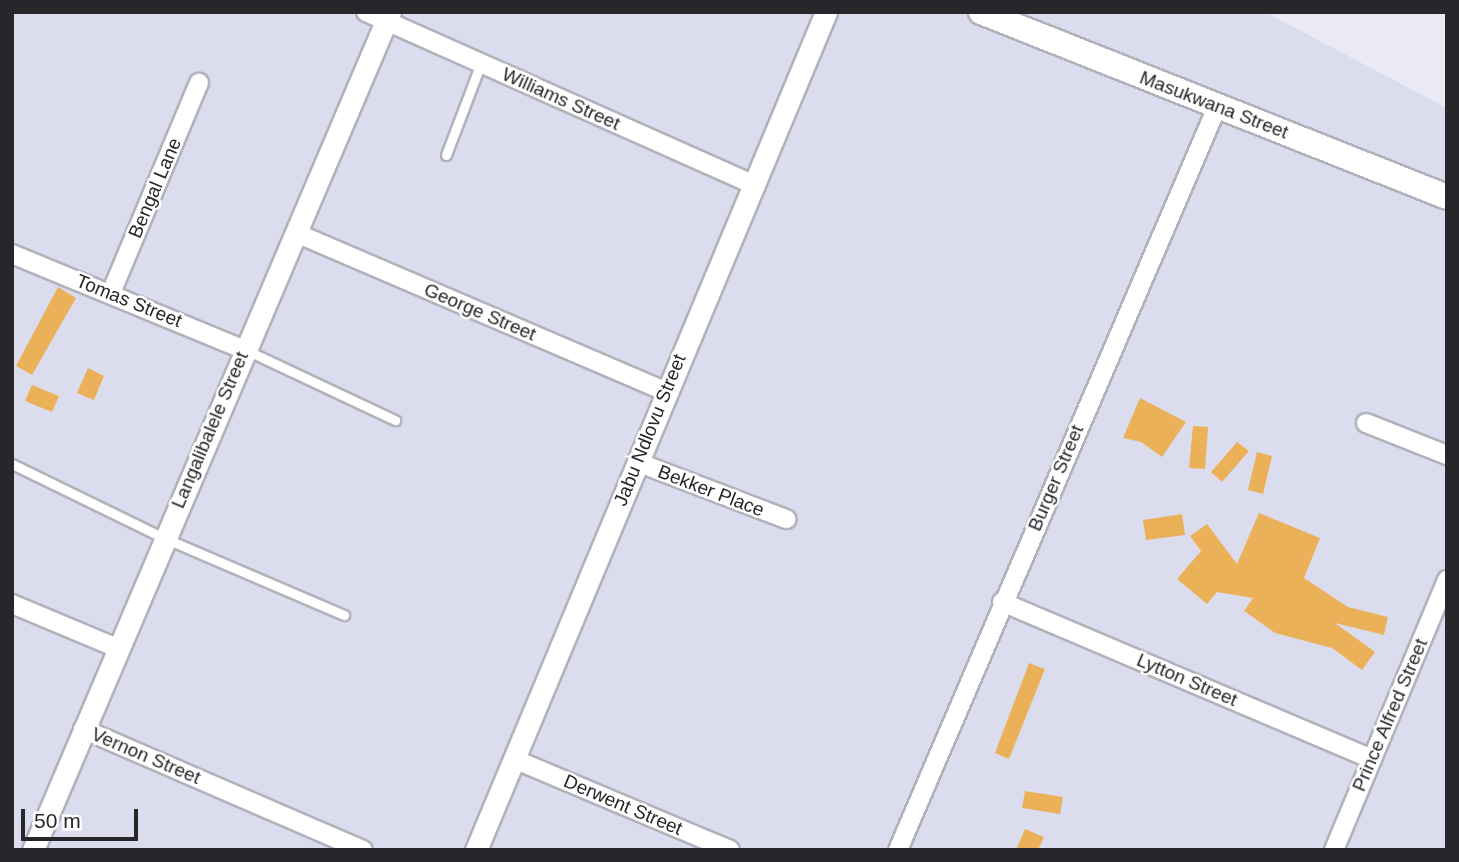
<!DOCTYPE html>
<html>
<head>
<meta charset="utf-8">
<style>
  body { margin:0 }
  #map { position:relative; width:1459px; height:862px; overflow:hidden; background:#eaeaf5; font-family:Helvetica,sans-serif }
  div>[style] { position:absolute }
  .built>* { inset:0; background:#dcdcef }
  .building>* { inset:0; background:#eab158 }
  .roads { filter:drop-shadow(2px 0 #b2b2bd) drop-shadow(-2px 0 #b2b2bd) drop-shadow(0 2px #b2b2bd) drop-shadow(0 -2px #b2b2bd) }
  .service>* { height:9px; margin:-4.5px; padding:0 4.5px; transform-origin:4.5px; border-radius:4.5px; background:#fff }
  .minor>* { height:18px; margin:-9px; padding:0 9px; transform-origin:9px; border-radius:9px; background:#fff }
  .tertiary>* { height:21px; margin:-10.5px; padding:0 10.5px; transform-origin:10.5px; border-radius:10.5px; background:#fff }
  .secondary>* { height:24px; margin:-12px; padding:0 12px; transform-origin:12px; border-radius:12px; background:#fff }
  span { translate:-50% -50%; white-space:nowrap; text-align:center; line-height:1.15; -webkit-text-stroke:5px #fff; paint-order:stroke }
  .street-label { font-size:19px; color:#27272b }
  .frame { position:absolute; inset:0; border:14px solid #27272b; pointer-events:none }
  .scale { position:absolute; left:21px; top:809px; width:117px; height:32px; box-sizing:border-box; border:4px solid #27272b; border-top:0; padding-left:9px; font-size:21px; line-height:24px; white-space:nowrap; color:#27272b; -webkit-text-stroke:5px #fff; paint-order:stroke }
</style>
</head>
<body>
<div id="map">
  <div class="built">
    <div style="clip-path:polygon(12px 12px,1265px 12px,1447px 108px,1447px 850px,12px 850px)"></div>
  </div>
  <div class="building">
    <div style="clip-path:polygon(58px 287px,76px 298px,32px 375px,16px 366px)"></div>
    <div style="clip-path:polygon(88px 368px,104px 376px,94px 400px,77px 393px)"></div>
    <div style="clip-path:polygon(32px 385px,59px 396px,52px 412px,25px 401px)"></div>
    <div style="clip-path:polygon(1140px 398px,1186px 422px,1162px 457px,1141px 442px,1123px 438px)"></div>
    <div style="clip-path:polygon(1193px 426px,1208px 427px,1205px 469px,1189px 468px)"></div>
    <div style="clip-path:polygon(1237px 442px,1249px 451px,1222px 482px,1211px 472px)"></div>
    <div style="clip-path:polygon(1257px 452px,1272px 456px,1263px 494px,1248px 490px)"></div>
    <div style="clip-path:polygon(1259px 513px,1320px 538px,1304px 578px,1348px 607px,1388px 617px,1384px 635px,1335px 623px,1375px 652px,1362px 670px,1332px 648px,1275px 633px,1244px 611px,1253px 598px,1217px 592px,1207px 604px,1177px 579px,1201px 551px,1190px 536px,1207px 524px,1237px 564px)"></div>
    <div style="clip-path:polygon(1182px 514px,1185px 535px,1146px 540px,1143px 520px)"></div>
    <div style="clip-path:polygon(1029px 663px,1045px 669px,1009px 759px,995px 753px)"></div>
    <div style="clip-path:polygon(1025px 791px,1063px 797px,1060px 814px,1022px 808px)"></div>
    <div style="clip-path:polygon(1025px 829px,1044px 837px,1038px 850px,1016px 850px)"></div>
  </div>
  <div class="roads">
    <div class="service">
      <div style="left:446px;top:155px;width:98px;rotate:-69.2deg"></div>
      <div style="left:246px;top:350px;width:165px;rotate:25.2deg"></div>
      <div style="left:12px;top:464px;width:169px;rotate:26deg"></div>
      <div style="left:164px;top:538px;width:196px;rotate:23.2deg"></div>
    </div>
    <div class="minor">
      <div style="left:366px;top:12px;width:427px;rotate:24deg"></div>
      <div style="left:296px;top:233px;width:401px;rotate:23.2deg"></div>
      <div style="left:12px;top:254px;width:252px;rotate:22.4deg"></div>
      <div style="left:111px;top:293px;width:228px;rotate:-67.3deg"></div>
      <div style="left:1366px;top:423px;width:87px;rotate:21.6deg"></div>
      <div style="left:637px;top:462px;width:160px;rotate:20.9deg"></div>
      <div style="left:1002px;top:602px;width:402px;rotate:23deg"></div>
      <div style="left:12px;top:604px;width:114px;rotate:22.7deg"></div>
      <div style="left:83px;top:729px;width:305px;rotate:23.4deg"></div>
      <div style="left:516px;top:760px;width:232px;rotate:22.8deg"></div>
      <div style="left:898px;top:850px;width:809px;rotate:-66.76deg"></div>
      <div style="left:1334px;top:850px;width:293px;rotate:-67.3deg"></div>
    </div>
    <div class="tertiary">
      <div style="left:33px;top:850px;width:911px;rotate:-66.93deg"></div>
      <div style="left:476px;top:850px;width:908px;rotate:-67.33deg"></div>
    </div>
    <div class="secondary">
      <div style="left:981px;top:12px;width:501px;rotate:21.65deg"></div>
    </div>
  </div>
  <div class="street-label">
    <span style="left:561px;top:99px;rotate:24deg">Williams Street</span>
    <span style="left:1214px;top:105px;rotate:21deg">Masukwana Street</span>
    <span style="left:155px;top:188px;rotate:-67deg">Bengal Lane</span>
    <span style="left:129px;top:301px;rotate:22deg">Tomas Street</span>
    <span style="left:480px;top:312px;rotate:23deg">George Street</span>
    <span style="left:210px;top:430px;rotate:-67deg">Langalibalele Street</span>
    <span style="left:650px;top:430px;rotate:-68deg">Jabu Ndlovu Street</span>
    <span style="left:1056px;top:478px;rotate:-67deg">Burger Street</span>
    <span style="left:711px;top:491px;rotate:21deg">Bekker Place</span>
    <span style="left:1187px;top:680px;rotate:23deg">Lytton Street</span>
    <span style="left:1390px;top:715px;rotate:-67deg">Prince Alfred Street</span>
    <span style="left:146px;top:756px;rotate:23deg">Vernon Street</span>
    <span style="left:623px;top:805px;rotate:23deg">Derwent Street</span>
  </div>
  <div class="frame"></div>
  <div class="scale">50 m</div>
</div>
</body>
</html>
